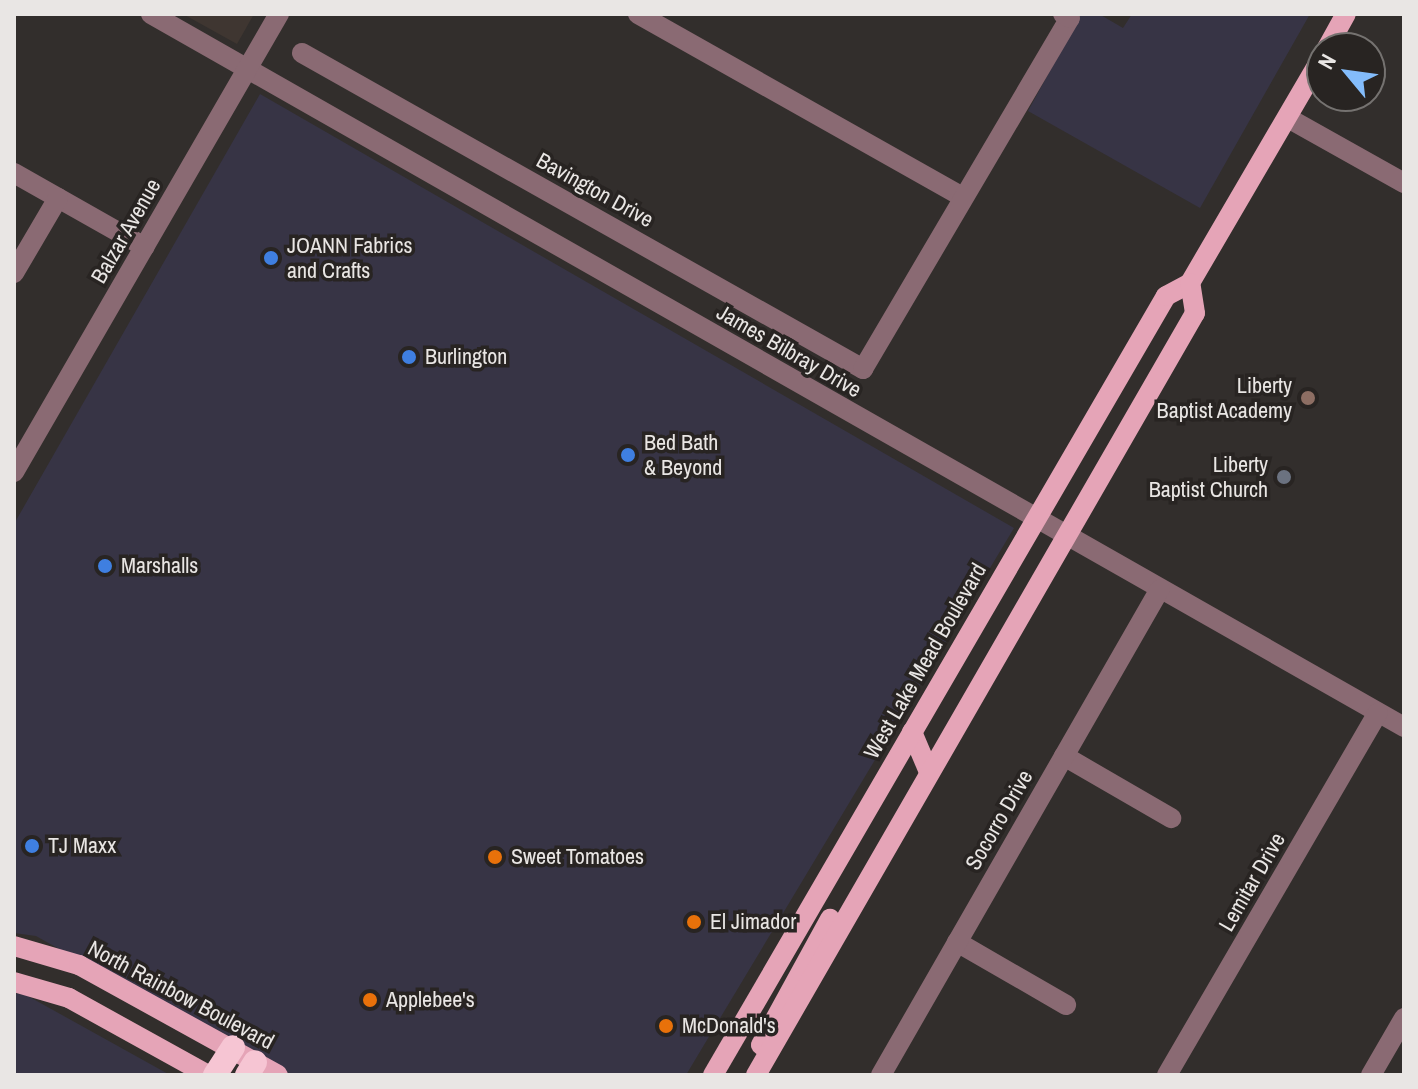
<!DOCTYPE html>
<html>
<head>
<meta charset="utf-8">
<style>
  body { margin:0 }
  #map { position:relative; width:1418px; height:1089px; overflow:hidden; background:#322e2c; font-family:"Archivo Narrow",sans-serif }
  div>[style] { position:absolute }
  .commercial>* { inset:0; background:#373445 }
  .built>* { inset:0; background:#3f3631 }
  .minor>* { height:20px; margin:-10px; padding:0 10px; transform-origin:10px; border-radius:10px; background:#8a6a73 }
  .major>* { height:20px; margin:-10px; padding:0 10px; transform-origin:10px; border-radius:10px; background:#e5a4b7 }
  .highway>* { height:24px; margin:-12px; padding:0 12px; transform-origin:12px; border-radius:12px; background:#f6c5d3 }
  .dots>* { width:22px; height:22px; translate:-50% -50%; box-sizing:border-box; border:4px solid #282422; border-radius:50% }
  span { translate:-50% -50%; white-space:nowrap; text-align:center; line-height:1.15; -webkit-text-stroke:7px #282422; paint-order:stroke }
  .street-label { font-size:22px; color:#e9e6e4 }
  .poi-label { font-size:22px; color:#e9e6e4 }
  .left { translate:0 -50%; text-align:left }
  .right { translate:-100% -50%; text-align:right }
  .frame { position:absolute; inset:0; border:16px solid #e9e6e4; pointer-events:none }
  .north { position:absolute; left:1306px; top:32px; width:80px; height:80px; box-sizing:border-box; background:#282422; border:2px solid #757270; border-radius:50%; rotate:299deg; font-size:22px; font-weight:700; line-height:32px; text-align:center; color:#e9e6e4 }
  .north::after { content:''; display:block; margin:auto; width:28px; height:36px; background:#83bcfb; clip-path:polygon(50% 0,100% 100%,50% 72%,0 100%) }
</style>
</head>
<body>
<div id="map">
  <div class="commercial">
    <div style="clip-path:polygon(1081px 14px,1099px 14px,1123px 28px,1132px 14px,1310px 14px,1200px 208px,1028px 111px)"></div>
    <div style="clip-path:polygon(260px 94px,1014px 528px,686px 1075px,284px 1075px,36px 936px,14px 933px,14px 524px)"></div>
    <div style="clip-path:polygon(14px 993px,26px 995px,170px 1075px,14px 1075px)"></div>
  </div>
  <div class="built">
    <div style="clip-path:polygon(183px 14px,254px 14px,237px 44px)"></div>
  </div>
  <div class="minor">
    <div style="left:151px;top:14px;width:1442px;rotate:29.64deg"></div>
    <div style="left:638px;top:14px;width:373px;rotate:29.4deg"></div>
    <div style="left:302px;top:53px;width:644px;rotate:29.39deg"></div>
    <div style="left:863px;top:369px;width:407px;rotate:-59.5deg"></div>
    <div style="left:1070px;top:18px;width:8px;rotate:-150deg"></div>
    <div style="left:1288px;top:118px;width:133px;rotate:29.3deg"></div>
    <div style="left:14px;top:173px;width:150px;rotate:29.5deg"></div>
    <div style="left:14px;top:273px;width:87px;rotate:-59.6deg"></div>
    <div style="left:14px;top:472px;width:529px;rotate:-59.95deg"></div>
    <div style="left:1064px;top:756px;width:124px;rotate:30.1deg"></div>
    <div style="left:957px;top:942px;width:126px;rotate:30deg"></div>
    <div style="left:881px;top:1075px;width:560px;rotate:-60.14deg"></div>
    <div style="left:1167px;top:1075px;width:419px;rotate:-59.8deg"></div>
    <div style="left:1371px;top:1075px;width:66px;rotate:-59.9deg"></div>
  </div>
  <div class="major">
    <div style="left:1327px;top:48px;width:39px;rotate:-61deg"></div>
    <div style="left:912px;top:732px;width:43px;rotate:67deg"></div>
    <div style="left:14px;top:946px;width:68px;rotate:16.3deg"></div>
    <div style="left:79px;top:965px;width:227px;rotate:28.9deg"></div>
    <div style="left:14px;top:982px;width:57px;rotate:16.2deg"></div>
    <div style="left:69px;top:998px;width:159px;rotate:29deg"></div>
    <div style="left:761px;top:1045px;width:144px;rotate:-61.3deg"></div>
    <div style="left:713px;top:1075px;width:901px;rotate:-59.82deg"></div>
    <div style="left:1166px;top:296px;width:27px;rotate:-28deg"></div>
    <div style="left:1190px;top:283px;width:262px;rotate:-59.7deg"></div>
    <div style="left:756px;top:1075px;width:879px;rotate:-60.05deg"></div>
    <div style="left:1195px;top:313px;width:30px;rotate:-99deg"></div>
  </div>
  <div class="highway">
    <div style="left:215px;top:1075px;width:33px;rotate:-57deg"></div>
    <div style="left:247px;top:1075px;width:15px;rotate:-58deg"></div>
  </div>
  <div class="dots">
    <div style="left:271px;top:258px;background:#3f7fe0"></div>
    <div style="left:409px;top:357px;background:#3f7fe0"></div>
    <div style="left:1308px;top:398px;background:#8d6e63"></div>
    <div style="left:628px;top:455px;background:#3f7fe0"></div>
    <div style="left:1284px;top:477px;background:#6b7280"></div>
    <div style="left:105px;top:566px;background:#3f7fe0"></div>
    <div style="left:32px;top:846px;background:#3f7fe0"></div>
    <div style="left:495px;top:857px;background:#e8710a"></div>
    <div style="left:694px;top:922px;background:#e8710a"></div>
    <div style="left:370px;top:1000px;background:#e8710a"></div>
    <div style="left:666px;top:1026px;background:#e8710a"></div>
  </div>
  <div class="street-label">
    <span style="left:595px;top:190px;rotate:29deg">Bavington Drive</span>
    <span style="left:126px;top:231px;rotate:-60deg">Balzar Avenue</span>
    <span style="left:789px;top:351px;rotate:30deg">James Bilbray Drive</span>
    <span style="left:925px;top:661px;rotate:-60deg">West Lake Mead Boulevard</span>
    <span style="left:999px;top:820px;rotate:-60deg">Socorro Drive</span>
    <span style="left:1252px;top:882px;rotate:-60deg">Lemitar Drive</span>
    <span style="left:181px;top:995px;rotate:28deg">North Rainbow Boulevard</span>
  </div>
  <div class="poi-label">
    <span class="left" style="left:287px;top:258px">JOANN Fabrics<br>and Crafts</span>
    <span class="left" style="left:425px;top:357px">Burlington</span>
    <span class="right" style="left:1292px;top:398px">Liberty<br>Baptist Academy</span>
    <span class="left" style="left:644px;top:455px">Bed Bath<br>&amp; Beyond</span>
    <span class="right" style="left:1268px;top:477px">Liberty<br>Baptist Church</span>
    <span class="left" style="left:121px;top:566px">Marshalls</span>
    <span class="left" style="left:48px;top:846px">TJ Maxx</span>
    <span class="left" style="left:511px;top:857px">Sweet Tomatoes</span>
    <span class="left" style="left:710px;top:922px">El Jimador</span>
    <span class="left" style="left:386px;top:1000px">Applebee's</span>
    <span class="left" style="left:682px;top:1026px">McDonald's</span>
  </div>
  <div class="frame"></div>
  <div class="north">N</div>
</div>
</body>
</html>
